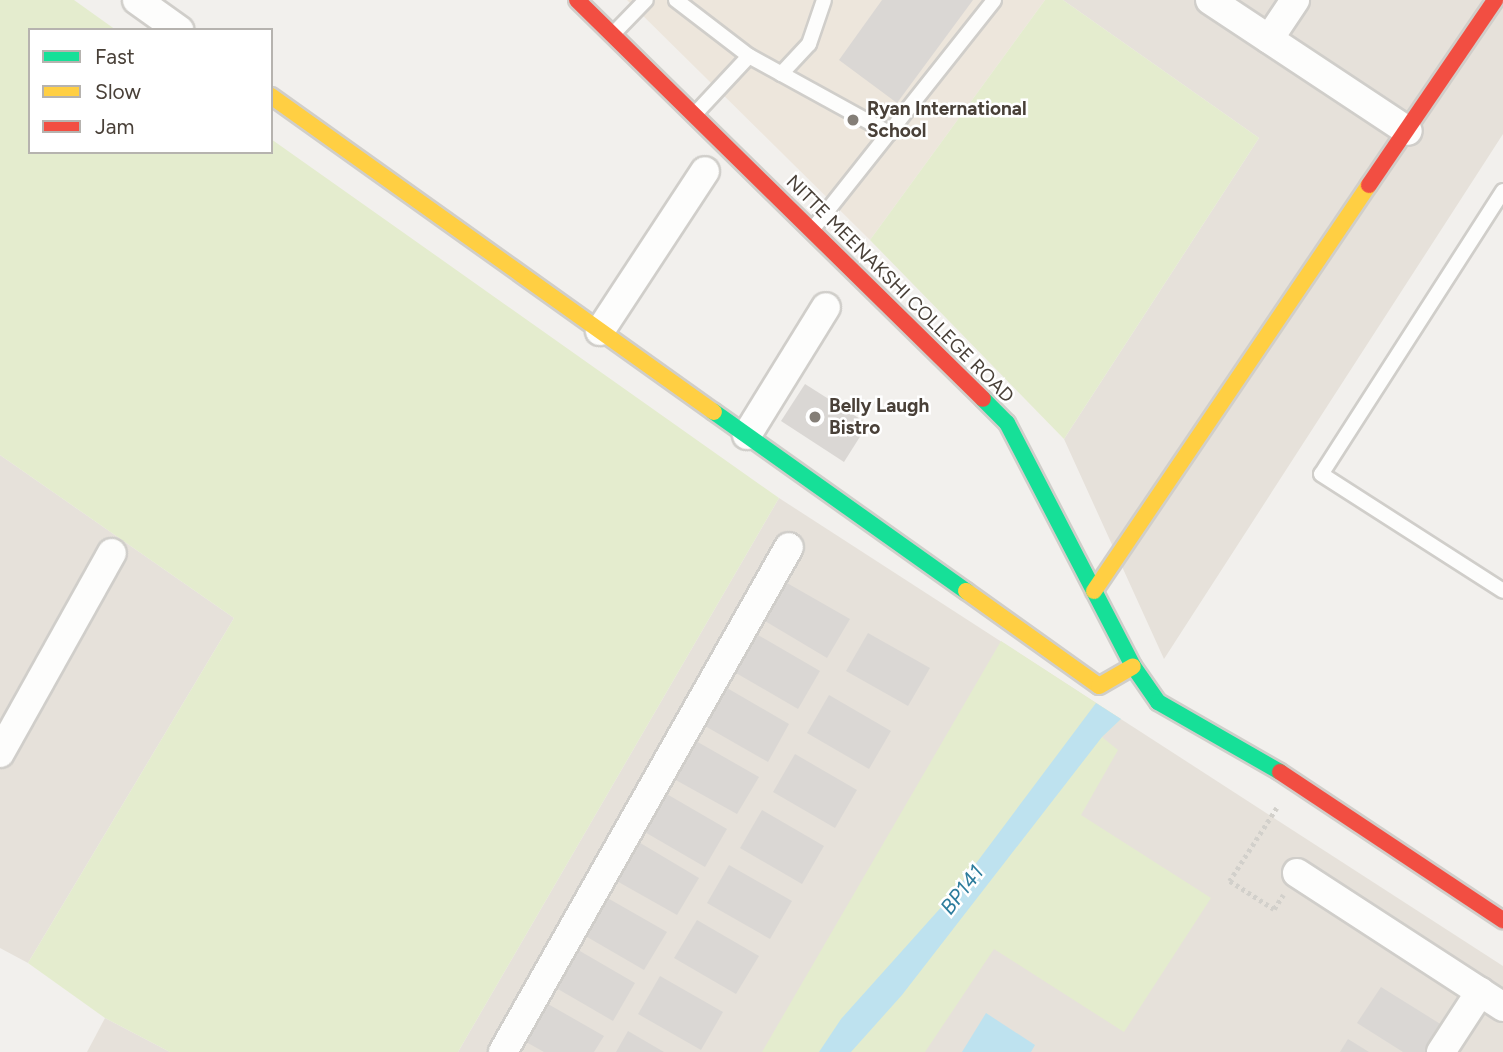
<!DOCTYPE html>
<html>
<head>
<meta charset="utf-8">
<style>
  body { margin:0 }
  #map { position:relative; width:1503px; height:1052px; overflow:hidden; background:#f2f0ed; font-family:Figtree,sans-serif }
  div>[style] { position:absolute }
  .residential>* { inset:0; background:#e6e1da }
  .education>* { inset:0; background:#ede6dc }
  .green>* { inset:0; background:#e4ecce }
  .water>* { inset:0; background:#bee2ef }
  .building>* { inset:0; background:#dad7d4 }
  .path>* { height:4.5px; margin-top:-2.25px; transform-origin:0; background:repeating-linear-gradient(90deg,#d2d0cb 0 3.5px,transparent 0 7px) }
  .roads { filter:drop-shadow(2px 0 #d0ceca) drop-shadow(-2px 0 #d0ceca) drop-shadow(0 2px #d0ceca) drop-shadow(0 -2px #d0ceca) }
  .lane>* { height:14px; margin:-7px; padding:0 7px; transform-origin:7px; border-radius:7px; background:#fdfdfc }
  .street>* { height:28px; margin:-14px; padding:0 14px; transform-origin:14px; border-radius:14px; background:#fdfdfc }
  .fast>* { height:16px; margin:-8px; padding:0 8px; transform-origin:8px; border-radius:8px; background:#16e098 }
  .slow>* { height:16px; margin:-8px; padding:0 8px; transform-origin:8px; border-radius:8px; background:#ffcf43 }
  .jam>* { height:16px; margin:-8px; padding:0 8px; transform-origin:8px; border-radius:8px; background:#f24e42 }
  .dots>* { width:19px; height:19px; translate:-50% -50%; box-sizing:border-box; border:4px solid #fff; border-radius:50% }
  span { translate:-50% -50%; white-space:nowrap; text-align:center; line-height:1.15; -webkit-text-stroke:5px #fff; paint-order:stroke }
  .poi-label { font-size:19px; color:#494038; font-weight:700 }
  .left { translate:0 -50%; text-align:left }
  .street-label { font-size:19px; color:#494038 }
  .water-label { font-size:21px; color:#2c7c9c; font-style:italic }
  .legend { position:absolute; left:28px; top:28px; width:245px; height:126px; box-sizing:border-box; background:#fff; border:2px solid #b6b3af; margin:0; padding:9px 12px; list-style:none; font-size:21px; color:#494038 }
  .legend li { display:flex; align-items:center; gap:14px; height:35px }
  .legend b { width:35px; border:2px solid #b6b3af }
</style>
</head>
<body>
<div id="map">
  <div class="residential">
    <div style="clip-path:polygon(1063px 0,1503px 0,1503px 134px,1164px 659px,1064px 439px,1259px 138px)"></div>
    <div style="clip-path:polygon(0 455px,234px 618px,28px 963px,0 948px)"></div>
    <div style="clip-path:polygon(779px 498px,1503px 966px,1503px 1052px,458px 1052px)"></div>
    <div style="clip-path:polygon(105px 1018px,170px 1052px,87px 1052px)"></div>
  </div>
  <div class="education">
    <div style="clip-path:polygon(627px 0,1045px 0,870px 240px)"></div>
  </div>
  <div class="green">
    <div style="clip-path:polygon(0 0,74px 0,116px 30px,30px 30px,30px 152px,271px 152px,271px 139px,779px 498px,458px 1052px,170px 1052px,105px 1018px,28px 963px,234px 618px,0 455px)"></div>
    <div style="clip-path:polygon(1045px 0,1063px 0,1259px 138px,1064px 439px,870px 240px)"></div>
    <div style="clip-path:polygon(1001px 641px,1121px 719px,1102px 737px,1118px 750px,1081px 815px,1211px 898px,1124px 1032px,994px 949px,925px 1052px,762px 1052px)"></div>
  </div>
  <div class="water">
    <div style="clip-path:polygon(1096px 703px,1121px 719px,1102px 737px,902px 995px,851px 1052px,819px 1052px,841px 1019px,953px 894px)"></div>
    <div style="clip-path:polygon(986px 1013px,1035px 1045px,1031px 1052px,962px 1052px)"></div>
  </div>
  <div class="building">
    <div style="clip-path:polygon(882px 0,973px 0,897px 103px,839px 60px)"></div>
    <div style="clip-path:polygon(805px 384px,868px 424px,844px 462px,781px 421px)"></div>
    <div style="clip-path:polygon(787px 583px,850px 619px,827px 658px,765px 621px)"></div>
    <div style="clip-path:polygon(868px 633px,930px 668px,908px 706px,846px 671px)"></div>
    <div style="clip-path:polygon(758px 635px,820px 671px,798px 709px,736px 673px)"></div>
    <div style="clip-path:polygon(727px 688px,789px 724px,768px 762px,705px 726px)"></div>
    <div style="clip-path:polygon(829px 695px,891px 731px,869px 769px,807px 733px)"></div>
    <div style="clip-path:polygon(696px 741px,759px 777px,737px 814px,674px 779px)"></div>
    <div style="clip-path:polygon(795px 754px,857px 790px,835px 828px,773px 792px)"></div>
    <div style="clip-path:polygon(665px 793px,727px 829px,705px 867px,643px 831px)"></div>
    <div style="clip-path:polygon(762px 810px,824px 846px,802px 884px,740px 848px)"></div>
    <div style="clip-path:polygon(637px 841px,699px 878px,677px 915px,615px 880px)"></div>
    <div style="clip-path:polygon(729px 865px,792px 901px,770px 939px,707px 903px)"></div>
    <div style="clip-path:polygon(604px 896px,667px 932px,644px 970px,582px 934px)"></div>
    <div style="clip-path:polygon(697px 920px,759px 956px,736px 994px,674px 958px)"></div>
    <div style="clip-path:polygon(573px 947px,635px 983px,613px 1021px,551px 985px)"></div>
    <div style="clip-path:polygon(660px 976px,723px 1012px,701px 1050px,638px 1014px)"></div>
    <div style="clip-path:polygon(1381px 987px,1442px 1025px,1425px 1052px,1403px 1052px,1357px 1023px)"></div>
    <div style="clip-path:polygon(541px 1000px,604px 1036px,594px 1052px,544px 1052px,519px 1038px)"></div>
    <div style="clip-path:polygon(628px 1031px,664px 1052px,616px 1052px)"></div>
    <div style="clip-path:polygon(1348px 1039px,1369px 1052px,1340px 1052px)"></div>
  </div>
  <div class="path">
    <div style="left:1277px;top:808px;width:87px;rotate:122.8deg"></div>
    <div style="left:1230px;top:881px;width:52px;rotate:32.5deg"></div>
    <div style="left:1274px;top:909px;width:17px;rotate:-57deg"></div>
  </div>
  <div class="roads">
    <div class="lane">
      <div style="left:676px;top:0;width:92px;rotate:37.5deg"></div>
      <div style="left:749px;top:56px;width:160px;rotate:28.8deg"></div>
      <div style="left:613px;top:34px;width:47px;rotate:-45.9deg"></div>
      <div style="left:781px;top:74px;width:41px;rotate:-47deg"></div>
      <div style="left:809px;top:44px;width:46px;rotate:-71.2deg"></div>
      <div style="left:695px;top:114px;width:79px;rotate:-47deg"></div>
      <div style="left:1503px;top:191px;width:336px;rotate:122.7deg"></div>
      <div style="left:1321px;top:474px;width:216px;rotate:32.7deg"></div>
      <div style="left:812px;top:230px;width:293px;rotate:-51.6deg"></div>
    </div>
    <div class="street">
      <div style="left:137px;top:0;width:52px;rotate:35.5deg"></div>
      <div style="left:1210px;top:0;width:237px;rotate:33.5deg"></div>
      <div style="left:1269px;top:39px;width:47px;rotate:-56.3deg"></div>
      <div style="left:600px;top:331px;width:191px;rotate:-56.7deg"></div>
      <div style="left:747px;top:435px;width:150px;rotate:-58.3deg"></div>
      <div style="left:0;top:753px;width:229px;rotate:-60.8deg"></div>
      <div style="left:1297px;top:873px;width:246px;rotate:33deg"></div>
      <div style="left:503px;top:1052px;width:580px;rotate:-60.48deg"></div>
      <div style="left:1441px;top:1052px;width:72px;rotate:-57deg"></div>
    </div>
    <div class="fast">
      <div style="left:983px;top:399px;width:34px;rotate:45deg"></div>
      <div style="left:1007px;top:423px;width:274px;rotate:62.6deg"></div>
      <div style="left:1133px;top:666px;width:44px;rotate:55.2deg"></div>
      <div style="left:1158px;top:702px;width:141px;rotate:29.8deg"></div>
      <div style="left:714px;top:412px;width:309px;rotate:35.4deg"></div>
    </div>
    <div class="slow">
      <div style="left:271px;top:96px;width:544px;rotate:35.5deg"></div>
      <div style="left:966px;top:591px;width:163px;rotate:35.5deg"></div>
      <div style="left:1099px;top:686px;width:39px;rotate:-30deg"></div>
      <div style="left:1094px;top:591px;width:490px;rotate:-55.9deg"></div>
    </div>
    <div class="jam">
      <div style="left:577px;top:0;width:569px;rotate:44.5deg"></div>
      <div style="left:1369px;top:185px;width:224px;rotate:-55.7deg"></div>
      <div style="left:1280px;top:772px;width:268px;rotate:33.6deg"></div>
    </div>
  </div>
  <div class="dots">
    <div style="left:853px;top:120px;background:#847e77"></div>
    <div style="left:815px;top:417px;background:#847e77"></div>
  </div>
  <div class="poi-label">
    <span class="left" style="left:867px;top:120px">Ryan International<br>School</span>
    <span class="left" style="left:829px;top:417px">Belly Laugh<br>Bistro</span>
  </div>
  <div class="street-label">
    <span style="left:900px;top:289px;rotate:45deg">NITTE MEENAKSHI COLLEGE ROAD</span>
  </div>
  <div class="water-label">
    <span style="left:962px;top:890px;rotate:-52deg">BP141</span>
  </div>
  <ul class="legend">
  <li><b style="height:9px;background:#16e098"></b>Fast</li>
  <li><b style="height:9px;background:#ffcf43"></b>Slow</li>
  <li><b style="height:9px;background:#f24e42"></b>Jam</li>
  </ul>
</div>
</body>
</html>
